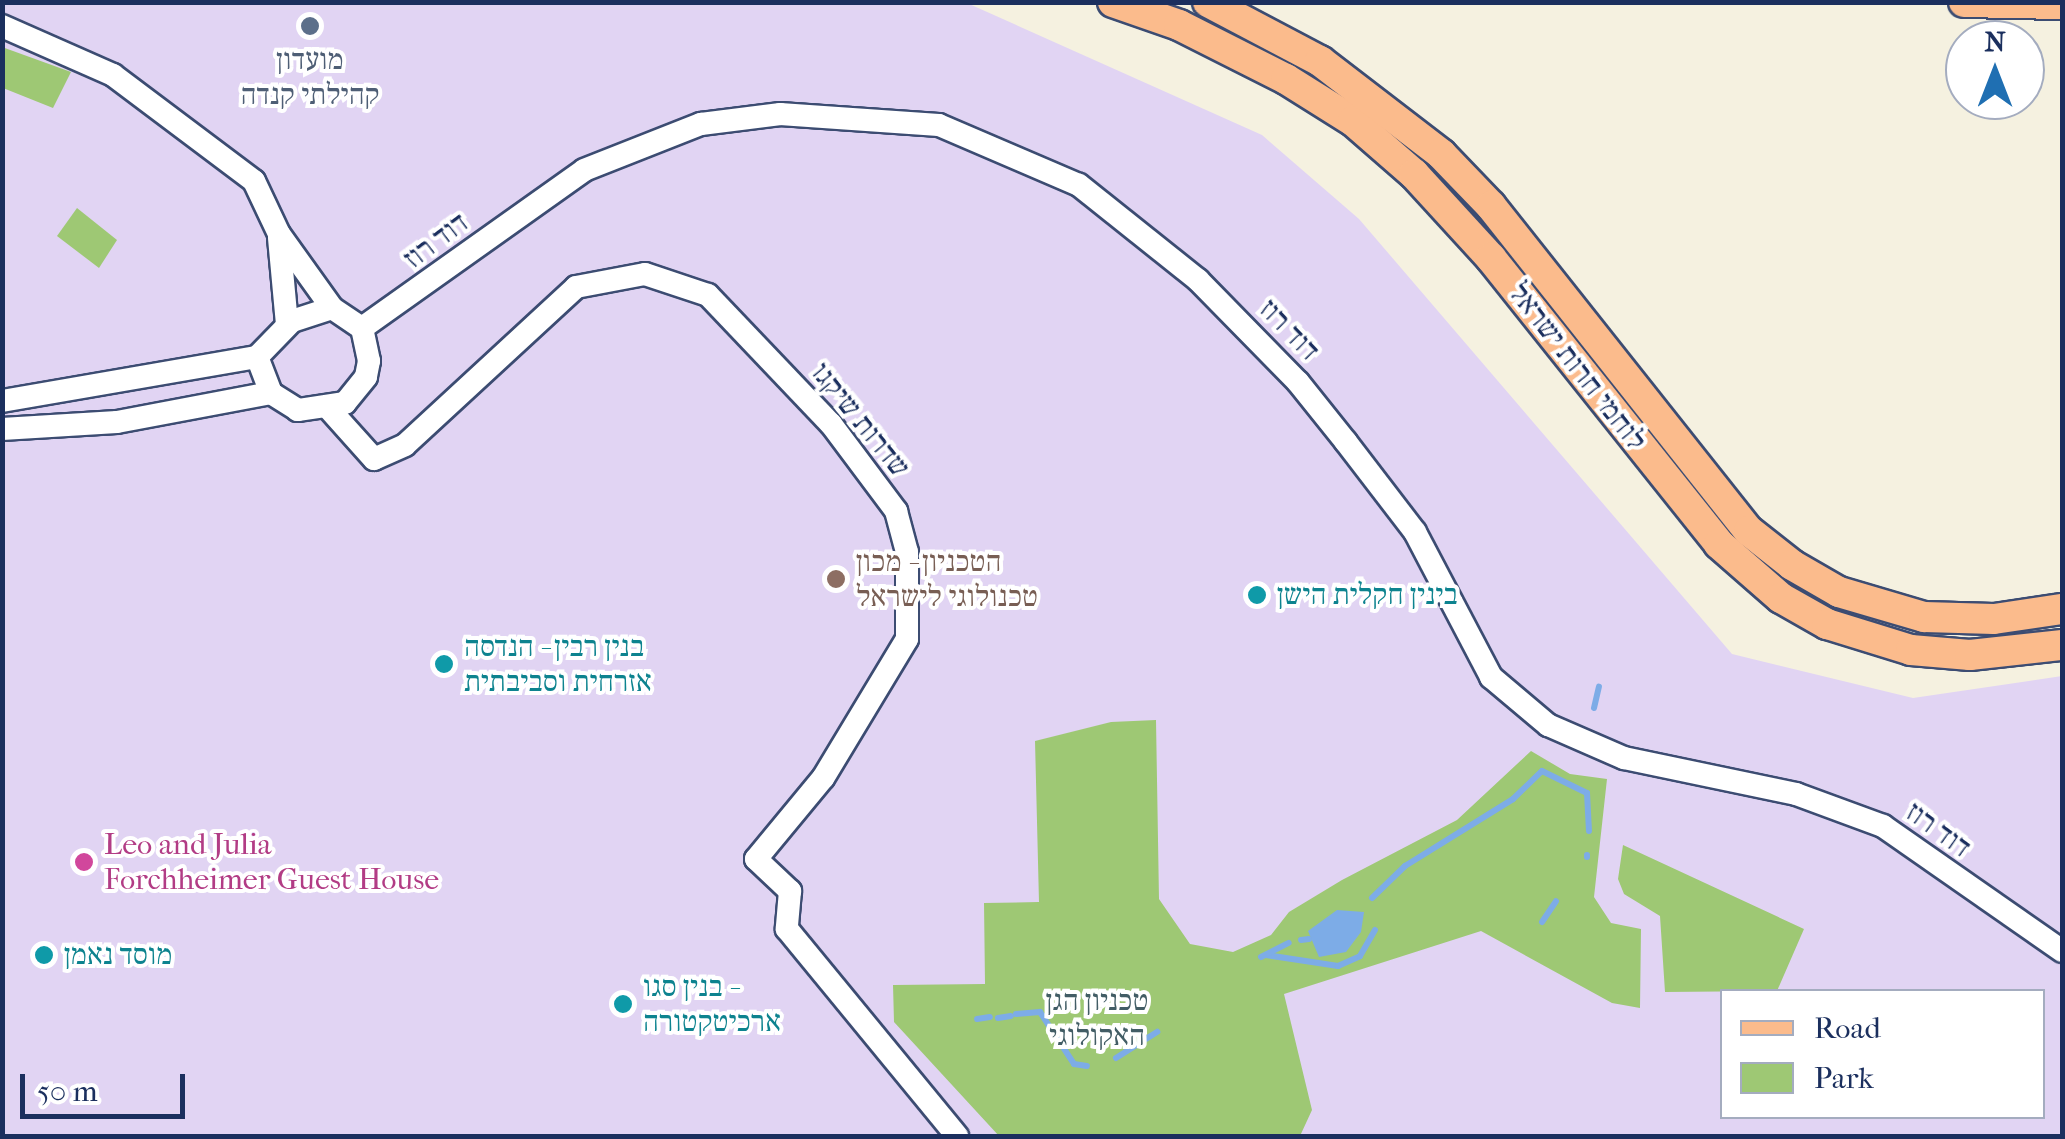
<!DOCTYPE html>
<html>
<head>
<meta charset="utf-8">
<style>
  body { margin:0 }
  #map { position:relative; width:2065px; height:1139px; overflow:hidden; background:#f5f1e0; font-family:"IM FELL French Canon","Frank Ruhl Libre",serif }
  div>[style] { position:absolute }
  .built>* { inset:0; background:#e1d4f3 }
  .green>* { inset:0; background:#9ec874 }
  .water>* { inset:0; background:#7dace7 }
  .stream>* { height:6px; margin:-3px; padding:0 3px; transform-origin:3px; border-radius:3px; background:#7dace7 }
  .roads { filter:drop-shadow(2px 0 #3c4c72) drop-shadow(-2px 0 #3c4c72) drop-shadow(0 2px #3c4c72) drop-shadow(0 -2px #3c4c72) }
  .minor>* { height:22px; margin:-11px; padding:0 11px; transform-origin:11px; border-radius:11px; background:#fff }
  .major>* { height:30px; margin:-15px; padding:0 15px; transform-origin:15px; border-radius:15px; background:#fbbb8c }
  .dots>* { width:28px; height:28px; translate:-50% -50%; box-sizing:border-box; border:5px solid #fff; border-radius:50% }
  span { translate:-50% -50%; white-space:nowrap; text-align:center; line-height:1.15; -webkit-text-stroke:8px #fff; paint-order:stroke }
  .service-label { font-size:30px; color:#4e5e75 }
  .street-label { font-size:30px; color:#1b2f5e }
  .education-label { font-size:30px; color:#785e54 }
  .left { translate:0 -50%; text-align:left }
  .culture-label { font-size:30px; color:#0d838f }
  .hotel-label { font-size:30px; color:#b23c85 }
  .park-label { font-size:30px; color:#425d65 }
  .frame { position:absolute; inset:0; border:5px solid #1b2f5e; pointer-events:none }
  .legend { position:absolute; left:1720px; top:989px; width:325px; height:130px; box-sizing:border-box; background:#fff; border:2px solid #a4acbf; margin:0; padding:12px 18px; list-style:none; font-size:30px; color:#1b2f5e }
  .legend li { display:flex; align-items:center; gap:20px; height:50px }
  .legend b { width:50px; border:2px solid #a4acbf }
  .north { position:absolute; left:1945px; top:20px; width:100px; height:100px; box-sizing:border-box; background:#fff; border:2px solid #a4acbf; border-radius:50%; rotate:0deg; font-size:28px; font-weight:700; line-height:40px; text-align:center; color:#1b2f5e }
  .north::after { content:''; display:block; margin:auto; width:35px; height:45px; background:#1f6fb2; clip-path:polygon(50% 0,100% 100%,50% 72%,0 100%) }
  .scale { position:absolute; left:20px; top:1074px; width:165px; height:45px; box-sizing:border-box; border:5px solid #1b2f5e; border-top:0; padding-left:12px; font-size:30px; line-height:35px; white-space:nowrap; color:#1b2f5e; -webkit-text-stroke:8px #fff; paint-order:stroke }
</style>
</head>
<body>
<div id="map">
  <div class="built">
    <div style="clip-path:polygon(evenodd,2px 3px,967px 3px,1262px 135px,1359px 219px,1732px 654px,1913px 698px,2062px 676px,2062px 1136px,3px 1136px,2px 3px,1722px 992px,2042px 992px,2042px 1116px,1722px 1116px,1722px 992px)"></div>
  </div>
  <div class="green">
    <div style="clip-path:polygon(2px 47px,71px 72px,53px 108px,3px 88px)"></div>
    <div style="clip-path:polygon(77px 208px,117px 240px,99px 268px,57px 236px)"></div>
    <div style="clip-path:polygon(1156px 720px,1159px 899px,1190px 944px,1233px 952px,1271px 935px,1289px 912px,1342px 880px,1457px 820px,1531px 751px,1570px 774px,1607px 779px,1594px 897px,1611px 923px,1641px 929px,1640px 1008px,1612px 1003px,1481px 931px,1284px 994px,1312px 1110px,1300px 1136px,999px 1136px,894px 1022px,893px 985px,985px 984px,984px 903px,1039px 902px,1035px 741px,1111px 722px)"></div>
    <div style="clip-path:polygon(1623px 845px,1804px 929px,1777px 991px,1665px 992px,1660px 916px,1624px 894px,1618px 879px)"></div>
  </div>
  <div class="water">
    <div style="clip-path:polygon(1337px 910px,1364px 912px,1361px 932px,1346px 952px,1319px 957px,1308px 931px)"></div>
  </div>
  <div class="stream">
    <div style="left:1594px;top:708px;width:22px;rotate:-77deg"></div>
    <div style="left:1587px;top:857px;width:2px;rotate:-90deg"></div>
    <div style="left:1372px;top:898px;width:46px;rotate:-44.1deg"></div>
    <div style="left:1405px;top:866px;width:127px;rotate:-31.8deg"></div>
    <div style="left:1513px;top:799px;width:40px;rotate:-44deg"></div>
    <div style="left:1542px;top:771px;width:50px;rotate:26.1deg"></div>
    <div style="left:1587px;top:793px;width:38px;rotate:87deg"></div>
    <div style="left:1542px;top:922px;width:25px;rotate:-56deg"></div>
    <div style="left:1301px;top:940px;width:8px;rotate:-7deg"></div>
    <div style="left:1266px;top:955px;width:73px;rotate:8.7deg"></div>
    <div style="left:1338px;top:966px;width:24px;rotate:-24deg"></div>
    <div style="left:1360px;top:956px;width:30px;rotate:-60deg"></div>
    <div style="left:1261px;top:957px;width:31px;rotate:-27deg"></div>
    <div style="left:1016px;top:1014px;width:24px;rotate:-5deg"></div>
    <div style="left:1040px;top:1012px;width:62px;rotate:56.8deg"></div>
    <div style="left:1074px;top:1064px;width:13px;rotate:9deg"></div>
    <div style="left:998px;top:1018px;width:13px;rotate:-9deg"></div>
    <div style="left:977px;top:1019px;width:13px;rotate:-9deg"></div>
    <div style="left:1116px;top:1058px;width:49px;rotate:-32.4deg"></div>
  </div>
  <div class="roads">
    <div class="minor">
      <div style="left:2px;top:26px;width:121px;rotate:23.8deg"></div>
      <div style="left:113px;top:75px;width:176px;rotate:36.9deg"></div>
      <div style="left:254px;top:181px;width:59px;rotate:64.7deg"></div>
      <div style="left:279px;top:234px;width:91px;rotate:54.4deg"></div>
      <div style="left:279px;top:238px;width:86px;rotate:84.7deg"></div>
      <div style="left:332px;top:308px;width:36px;rotate:34deg"></div>
      <div style="left:362px;top:328px;width:34px;rotate:78deg"></div>
      <div style="left:369px;top:361px;width:16px;rotate:101deg"></div>
      <div style="left:366px;top:377px;width:33px;rotate:129deg"></div>
      <div style="left:345px;top:403px;width:48px;rotate:171.5deg"></div>
      <div style="left:298px;top:410px;width:32px;rotate:-148deg"></div>
      <div style="left:271px;top:393px;width:39px;rotate:-111deg"></div>
      <div style="left:257px;top:357px;width:50px;rotate:-45.8deg"></div>
      <div style="left:292px;top:321px;width:42px;rotate:-18deg"></div>
      <div style="left:362px;top:328px;width:272px;rotate:-35.4deg"></div>
      <div style="left:584px;top:170px;width:126px;rotate:-21.5deg"></div>
      <div style="left:701px;top:124px;width:80px;rotate:-7.2deg"></div>
      <div style="left:780px;top:114px;width:159px;rotate:4deg"></div>
      <div style="left:939px;top:125px;width:152px;rotate:23.2deg"></div>
      <div style="left:1079px;top:185px;width:152px;rotate:38.6deg"></div>
      <div style="left:1198px;top:280px;width:143px;rotate:45.6deg"></div>
      <div style="left:1298px;top:382px;width:77px;rotate:51.3deg"></div>
      <div style="left:1346px;top:442px;width:113px;rotate:52.5deg"></div>
      <div style="left:1415px;top:532px;width:164px;rotate:62.3deg"></div>
      <div style="left:1491px;top:677px;width:75px;rotate:40.1deg"></div>
      <div style="left:1548px;top:725px;width:83px;rotate:23.5deg"></div>
      <div style="left:1624px;top:758px;width:176px;rotate:11.8deg"></div>
      <div style="left:1796px;top:794px;width:93px;rotate:20.2deg"></div>
      <div style="left:1883px;top:826px;width:218px;rotate:34.9deg"></div>
      <div style="left:2px;top:401px;width:259px;rotate:-9.8deg"></div>
      <div style="left:330px;top:410px;width:66px;rotate:48.1deg"></div>
      <div style="left:374px;top:459px;width:34px;rotate:-24deg"></div>
      <div style="left:405px;top:445px;width:233px;rotate:-42.7deg"></div>
      <div style="left:576px;top:287px;width:70px;rotate:-10.7deg"></div>
      <div style="left:645px;top:274px;width:66px;rotate:18.4deg"></div>
      <div style="left:708px;top:295px;width:178px;rotate:46.4deg"></div>
      <div style="left:831px;top:424px;width:109px;rotate:53.2deg"></div>
      <div style="left:896px;top:511px;width:42px;rotate:75deg"></div>
      <div style="left:907px;top:552px;width:87px;rotate:90deg"></div>
      <div style="left:907px;top:639px;width:162px;rotate:121.1deg"></div>
      <div style="left:823px;top:778px;width:105px;rotate:129.6deg"></div>
      <div style="left:756px;top:859px;width:47px;rotate:43.3deg"></div>
      <div style="left:790px;top:891px;width:38px;rotate:95deg"></div>
      <div style="left:787px;top:929px;width:268px;rotate:50.6deg"></div>
      <div style="left:2px;top:429px;width:115px;rotate:-3.5deg"></div>
      <div style="left:117px;top:422px;width:157px;rotate:-10.7deg"></div>
    </div>
    <div class="major">
      <div style="left:1113px;top:2px;width:70px;rotate:19.2deg"></div>
      <div style="left:1179px;top:25px;width:120px;rotate:26.8deg"></div>
      <div style="left:1286px;top:79px;width:79px;rotate:32.1deg"></div>
      <div style="left:1353px;top:121px;width:81px;rotate:41deg"></div>
      <div style="left:1414px;top:174px;width:114px;rotate:47.5deg"></div>
      <div style="left:1491px;top:258px;width:366px;rotate:51.4deg"></div>
      <div style="left:1719px;top:544px;width:82px;rotate:41.1deg"></div>
      <div style="left:1781px;top:598px;width:53px;rotate:29.5deg"></div>
      <div style="left:1827px;top:624px;width:88px;rotate:17.2deg"></div>
      <div style="left:1911px;top:650px;width:59px;rotate:4.8deg"></div>
      <div style="left:1970px;top:655px;width:93px;rotate:-6.2deg"></div>
      <div style="left:1208px;top:2px;width:127px;rotate:27.8deg"></div>
      <div style="left:1320px;top:61px;width:153px;rotate:37.5deg"></div>
      <div style="left:1441px;top:154px;width:72px;rotate:46.1deg"></div>
      <div style="left:1491px;top:206px;width:415px;rotate:51.6deg"></div>
      <div style="left:1749px;top:531px;width:55px;rotate:38.3deg"></div>
      <div style="left:1792px;top:565px;width:54px;rotate:29.9deg"></div>
      <div style="left:1839px;top:592px;width:89px;rotate:16.4deg"></div>
      <div style="left:1924px;top:617px;width:70px;rotate:1.6deg"></div>
      <div style="left:1994px;top:619px;width:69px;rotate:-8.4deg"></div>
      <div style="left:1964px;top:2px;width:98px;rotate:1.2deg"></div>
    </div>
  </div>
  <div class="dots">
    <div style="left:310px;top:26px;background:#5c6f8a"></div>
    <div style="left:836px;top:579px;background:#8d6e63"></div>
    <div style="left:1257px;top:595px;background:#0f9aa8"></div>
    <div style="left:444px;top:664px;background:#0f9aa8"></div>
    <div style="left:84px;top:862px;background:#d1479c"></div>
    <div style="left:44px;top:955px;background:#0f9aa8"></div>
    <div style="left:623px;top:1004px;background:#0f9aa8"></div>
  </div>
  <div class="service-label">
    <span style="left:310px;top:77px">מועדון<br>קהילתי קנדה</span>
  </div>
  <div class="street-label">
    <span style="left:436px;top:241px;rotate:-37deg">דוד רוז</span>
    <span style="left:1289px;top:330px;rotate:46deg">דוד רוז</span>
    <span style="left:1577px;top:367px;rotate:52deg">לוחמי חרות ישראל</span>
    <span style="left:860px;top:420px;rotate:51deg">שדרות שיקגו</span>
    <span style="left:1938px;top:830px;rotate:36deg">דוד רוז</span>
  </div>
  <div class="education-label">
    <span class="left" style="left:856px;top:579px">הטכניון - מכון<br>טכנולוגי לישראל</span>
  </div>
  <div class="culture-label">
    <span class="left" style="left:1277px;top:595px">בינין חקלית הישן</span>
    <span class="left" style="left:464px;top:664px">בנין רבין - הנדסה<br>אזרחית וסביבתית</span>
    <span class="left" style="left:64px;top:955px">מוסד נאמן</span>
    <span class="left" style="left:643px;top:1004px">בנין סגו -<br>ארכיטקטורה</span>
  </div>
  <div class="hotel-label">
    <span class="left" style="left:104px;top:862px">Leo and Julia<br>Forchheimer Guest House</span>
  </div>
  <div class="park-label">
    <span style="left:1097px;top:1018px">טכניון הגן<br>האקולוגי</span>
  </div>
  <div class="frame"></div>
  <ul class="legend">
  <li><b style="height:12px;background:#fbbb8c"></b>Road</li>
  <li><b style="height:28px;background:#9ec874"></b>Park</li>
  </ul>
  <div class="north">N</div>
  <div class="scale">50 m</div>
</div>
</body>
</html>
